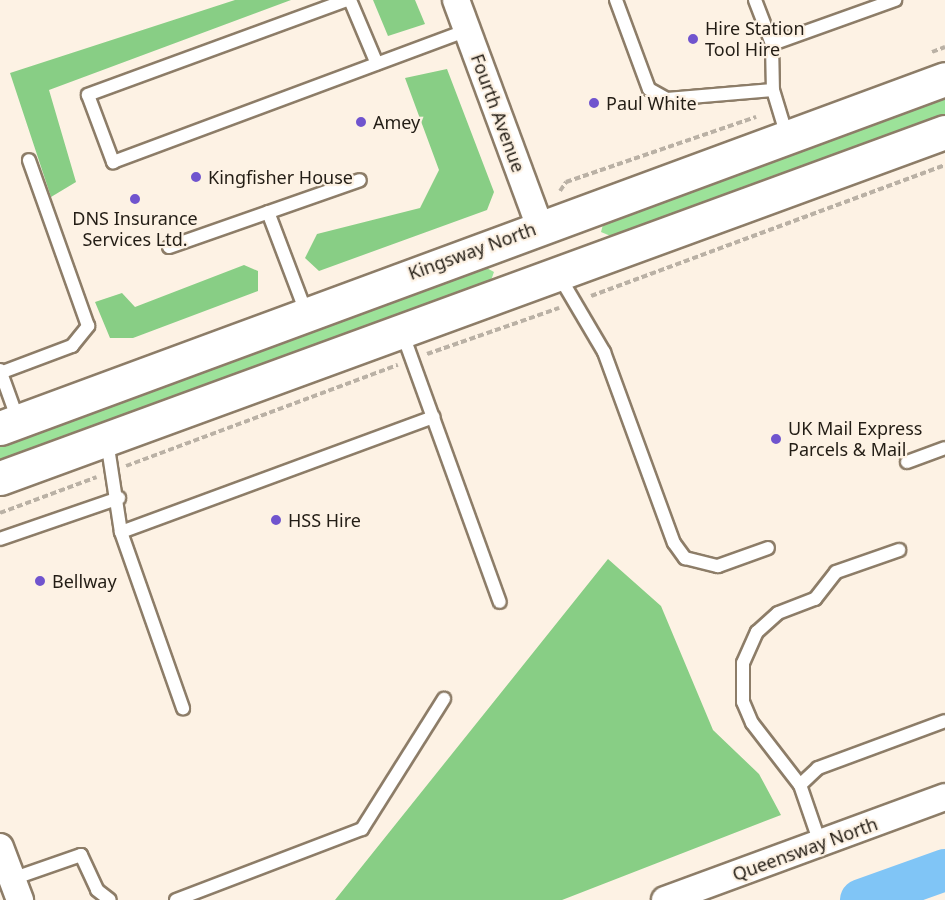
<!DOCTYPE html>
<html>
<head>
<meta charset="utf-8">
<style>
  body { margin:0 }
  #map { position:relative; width:945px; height:900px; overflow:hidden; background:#fdf2e4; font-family:"Noto Sans",sans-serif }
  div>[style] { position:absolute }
  .green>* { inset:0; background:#9ce299 }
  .forest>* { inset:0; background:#88ce85 }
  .river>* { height:42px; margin:-21px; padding:0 21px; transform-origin:21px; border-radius:21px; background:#80c5f6 }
  .path>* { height:4px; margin-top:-2px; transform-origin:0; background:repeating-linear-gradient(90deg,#bab1a5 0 6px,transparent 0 9px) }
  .roads { filter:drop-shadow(2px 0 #8d7d68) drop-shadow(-2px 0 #8d7d68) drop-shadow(0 2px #8d7d68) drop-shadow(0 -2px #8d7d68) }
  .lane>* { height:12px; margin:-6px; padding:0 6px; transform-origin:6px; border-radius:6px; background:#fff }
  .street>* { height:26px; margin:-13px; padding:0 13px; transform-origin:13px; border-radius:13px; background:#fff }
  .secondary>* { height:33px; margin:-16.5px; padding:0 16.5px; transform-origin:16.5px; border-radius:16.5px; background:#fff }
  .dots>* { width:16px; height:16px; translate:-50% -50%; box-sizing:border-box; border:3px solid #fdf2e4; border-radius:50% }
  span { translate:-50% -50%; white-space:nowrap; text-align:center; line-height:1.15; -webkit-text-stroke:4.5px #fdf2e4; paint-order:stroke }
  .poi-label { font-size:18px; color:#231d15 }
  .left { translate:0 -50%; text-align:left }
  .street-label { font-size:18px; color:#231d15 }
</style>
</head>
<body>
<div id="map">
  <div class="green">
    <div style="clip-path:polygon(945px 95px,945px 117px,613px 237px,601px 232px,604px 221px)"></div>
    <div style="clip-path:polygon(483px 266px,494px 272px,490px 283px,0 463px,0 444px)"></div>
  </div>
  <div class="forest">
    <div style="clip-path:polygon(235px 0,291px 0,49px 90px,76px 182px,51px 197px,10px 73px)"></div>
    <div style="clip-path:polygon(373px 0,415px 0,425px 24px,388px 36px)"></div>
    <div style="clip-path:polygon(447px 69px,494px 192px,487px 210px,319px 271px,305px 258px,317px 234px,420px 208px,439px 170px,405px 78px)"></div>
    <div style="clip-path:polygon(244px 265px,258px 271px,258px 291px,133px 338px,110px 338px,95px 302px,122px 293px,135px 307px)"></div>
    <div style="clip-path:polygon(608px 559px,661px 606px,713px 730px,759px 774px,781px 815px,562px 900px,335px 900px)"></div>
  </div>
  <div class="river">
    <div style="left:861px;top:900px;width:89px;rotate:-19.7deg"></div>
  </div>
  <div class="path">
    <div style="left:932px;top:52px;width:14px;rotate:-21deg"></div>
    <div style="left:560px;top:191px;width:11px;rotate:-56deg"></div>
    <div style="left:566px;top:182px;width:201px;rotate:-18.9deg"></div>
    <div style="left:591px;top:296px;width:377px;rotate:-20.3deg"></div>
    <div style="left:427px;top:354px;width:140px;rotate:-19.2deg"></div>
    <div style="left:126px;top:466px;width:290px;rotate:-20.4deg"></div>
    <div style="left:0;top:513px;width:103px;rotate:-20.4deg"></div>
  </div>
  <div class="roads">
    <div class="lane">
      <div style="left:347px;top:0;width:276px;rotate:159.9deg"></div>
      <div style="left:88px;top:95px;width:72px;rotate:69.5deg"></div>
      <div style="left:113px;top:162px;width:378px;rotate:-20.4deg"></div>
      <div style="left:350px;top:0;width:69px;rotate:67.1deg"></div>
      <div style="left:616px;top:0;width:95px;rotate:69.7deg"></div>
      <div style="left:649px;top:89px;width:21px;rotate:29deg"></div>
      <div style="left:667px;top:99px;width:106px;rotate:-4.9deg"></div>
      <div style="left:755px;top:0;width:47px;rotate:68.9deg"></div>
      <div style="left:772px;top:44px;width:46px;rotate:88.8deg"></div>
      <div style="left:773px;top:90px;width:48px;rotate:73.1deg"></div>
      <div style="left:772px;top:44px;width:131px;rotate:-19.7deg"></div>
      <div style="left:268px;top:212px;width:107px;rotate:69.2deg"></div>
      <div style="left:169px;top:247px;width:202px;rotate:-19.3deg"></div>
      <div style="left:558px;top:274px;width:91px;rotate:59.5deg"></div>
      <div style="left:604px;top:352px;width:203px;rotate:69.9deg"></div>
      <div style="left:674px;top:543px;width:19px;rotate:54deg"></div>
      <div style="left:685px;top:558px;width:34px;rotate:14deg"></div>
      <div style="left:718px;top:566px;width:53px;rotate:-19.8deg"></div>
      <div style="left:402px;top:332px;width:287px;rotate:70.1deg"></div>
      <div style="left:0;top:370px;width:53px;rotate:70.2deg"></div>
      <div style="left:0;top:373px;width:77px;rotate:-20.6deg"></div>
      <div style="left:72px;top:346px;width:26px;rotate:-51deg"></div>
      <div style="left:88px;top:326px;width:176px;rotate:-109.6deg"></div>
      <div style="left:107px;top:441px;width:92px;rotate:81.3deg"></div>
      <div style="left:121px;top:532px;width:187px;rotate:70.6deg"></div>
      <div style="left:907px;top:462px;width:40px;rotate:-20.2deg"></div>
      <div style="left:121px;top:532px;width:333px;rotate:-20.2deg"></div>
      <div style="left:0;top:539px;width:126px;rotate:-19deg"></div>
      <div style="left:800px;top:785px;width:78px;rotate:-127.7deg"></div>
      <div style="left:752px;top:723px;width:23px;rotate:-113deg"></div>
      <div style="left:743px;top:702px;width:39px;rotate:-90deg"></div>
      <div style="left:743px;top:663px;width:34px;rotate:-66deg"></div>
      <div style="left:757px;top:632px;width:28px;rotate:-42deg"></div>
      <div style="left:778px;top:613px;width:40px;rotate:-21deg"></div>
      <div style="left:815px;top:599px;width:34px;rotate:-52deg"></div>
      <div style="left:836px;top:572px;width:67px;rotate:-19.2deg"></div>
      <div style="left:820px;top:843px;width:61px;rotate:-109deg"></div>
      <div style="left:800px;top:785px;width:25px;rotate:-43deg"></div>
      <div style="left:818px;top:768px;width:135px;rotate:-20.3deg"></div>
      <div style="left:12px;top:879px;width:73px;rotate:-19.2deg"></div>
      <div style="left:81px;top:855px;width:38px;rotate:65deg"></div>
      <div style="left:97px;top:890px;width:16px;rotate:38deg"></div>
      <div style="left:176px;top:900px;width:199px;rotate:-20.9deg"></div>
      <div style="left:362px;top:829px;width:154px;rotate:-57.8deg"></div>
    </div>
    <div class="street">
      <div style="left:456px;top:0;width:242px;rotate:69.7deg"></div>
      <div style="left:0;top:847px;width:57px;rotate:69.3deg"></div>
      <div style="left:665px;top:900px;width:298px;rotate:-20.2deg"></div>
    </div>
    <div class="secondary">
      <div style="left:0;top:428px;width:1007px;rotate:-20.27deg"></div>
      <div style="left:0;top:478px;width:1006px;rotate:-20.11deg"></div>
    </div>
  </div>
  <div class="dots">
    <div style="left:693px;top:39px;background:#7054ce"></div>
    <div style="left:594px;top:103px;background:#7054ce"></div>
    <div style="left:361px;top:122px;background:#7054ce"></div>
    <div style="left:196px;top:177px;background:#7054ce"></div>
    <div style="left:135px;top:199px;background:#7054ce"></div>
    <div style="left:776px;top:439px;background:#7054ce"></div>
    <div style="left:276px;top:520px;background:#7054ce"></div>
    <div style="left:40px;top:581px;background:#7054ce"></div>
  </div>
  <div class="poi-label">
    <span class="left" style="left:705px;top:39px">Hire Station<br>Tool Hire</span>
    <span class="left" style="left:606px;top:103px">Paul White</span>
    <span class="left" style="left:373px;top:122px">Amey</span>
    <span class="left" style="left:208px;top:177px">Kingfisher House</span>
    <span style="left:135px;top:229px">DNS Insurance<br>Services Ltd.</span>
    <span class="left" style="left:788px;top:439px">UK Mail Express<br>Parcels &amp; Mail</span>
    <span class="left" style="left:288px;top:520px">HSS Hire</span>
    <span class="left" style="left:52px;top:581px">Bellway</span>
  </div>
  <div class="street-label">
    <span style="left:498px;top:113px;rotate:70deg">Fourth Avenue</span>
    <span style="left:472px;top:251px;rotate:-20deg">Kingsway North</span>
    <span style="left:805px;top:849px;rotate:-20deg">Queensway North</span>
  </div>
</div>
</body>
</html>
